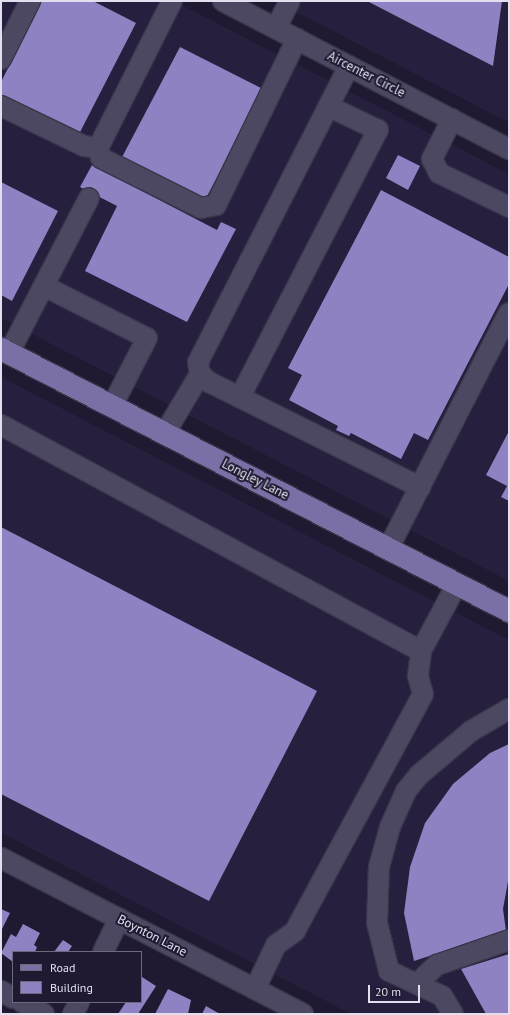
<!DOCTYPE html>
<html>
<head>
<meta charset="utf-8">
<style>
  body { margin:0 }
  #map { position:relative; width:510px; height:1015px; overflow:hidden; background:#1f1a31; font-family:"PT Sans",sans-serif }
  div>[style] { position:absolute }
  .built>* { inset:0; background:#261f3d }
  .building>* { inset:0; background:#8f82c2 }
  .roads { filter:drop-shadow(1px 0 #3a364c) drop-shadow(-1px 0 #3a364c) drop-shadow(0 1px #3a364c) drop-shadow(0 -1px #3a364c) }
  .minor>* { height:20px; margin:-10px; padding:0 10px; transform-origin:10px; border-radius:10px; background:#4d4861 }
  .major>* { height:22px; margin:-11px; padding:0 11px; transform-origin:11px; border-radius:11px; background:#7b70a5 }
  span { translate:-50% -50%; white-space:nowrap; text-align:center; line-height:1.15; -webkit-text-stroke:4px #1f1a31; paint-order:stroke }
  .street-label { font-size:13px; color:#e2dfef }
  .frame { position:absolute; inset:0; border:2px solid #e2dfef; pointer-events:none }
  .legend { position:absolute; left:12px; top:951px; width:130px; height:52px; box-sizing:border-box; background:#1f1a31; border:1px solid #6d697d; margin:0; padding:5px 7px; list-style:none; font-size:12px; color:#e2dfef }
  .legend li { display:flex; align-items:center; gap:8px; height:20px }
  .legend b { width:20px; border:1px solid #6d697d }
  .scale { position:absolute; left:368px; top:985px; width:52px; height:18px; box-sizing:border-box; border:2px solid #e2dfef; border-top:0; padding-left:5px; font-size:12px; line-height:14px; white-space:nowrap; color:#e2dfef; -webkit-text-stroke:3px #1f1a31; paint-order:stroke }
</style>
</head>
<body>
<div id="map">
  <div class="built">
    <div style="clip-path:polygon(1px 1px,174px 1px,509px 174px,509px 581px,1px 318px)"></div>
    <div style="clip-path:polygon(275px 1px,509px 1px,509px 122px,500px 118px)"></div>
    <div style="clip-path:polygon(1px 377px,509px 640px,509px 1014px,351px 1014px,1px 833px)"></div>
  </div>
  <div class="building">
    <div style="clip-path:polygon(42px 1px,93px 1px,136px 23px,77px 138px,73px 132px,1px 95px,1px 82px)"></div>
    <div style="clip-path:polygon(367px 1px,502px 1px,493px 66px)"></div>
    <div style="clip-path:polygon(180px 47px,263px 89px,203px 204px,120px 161px)"></div>
    <div style="clip-path:polygon(398px 155px,420px 166px,408px 190px,386px 178px)"></div>
    <div style="clip-path:polygon(92px 165px,217px 230px,221px 222px,236px 229px,187px 322px,85px 271px,117px 206px,80px 187px)"></div>
    <div style="clip-path:polygon(1px 182px,58px 211px,12px 301px,1px 295px)"></div>
    <div style="clip-path:polygon(381px 190px,509px 257px,509px 284px,428px 440px,414px 433px,401px 459px,351px 433px,349px 436px,336px 430px,338px 426px,289px 400px,302px 375px,288px 368px)"></div>
    <div style="clip-path:polygon(509px 431px,509px 501px,501px 497px,507px 486px,486px 475px)"></div>
    <div style="clip-path:polygon(1px 527px,317px 691px,209px 901px,1px 794px)"></div>
    <div style="clip-path:polygon(509px 744px,509px 876px,503px 909px,506px 931px,414px 961px,404px 913px,410px 867px,425px 823px,453px 784px,490px 753px)"></div>
    <div style="clip-path:polygon(1px 909px,10px 913px,1px 931px)"></div>
    <div style="clip-path:polygon(23px 924px,40px 933px,34px 945px,37px 947px,35px 952px,13px 952px,13px 962px,1px 953px,11px 934px,16px 937px)"></div>
    <div style="clip-path:polygon(63px 940px,72px 946px,68px 952px,54px 952px)"></div>
    <div style="clip-path:polygon(509px 954px,509px 1014px,486px 1014px,461px 969px)"></div>
    <div style="clip-path:polygon(142px 977px,156px 986px,138px 1014px,118px 1014px,126px 1002px,141px 1002px)"></div>
    <div style="clip-path:polygon(168px 989px,191px 1000px,188px 1014px,155px 1014px)"></div>
    <div style="clip-path:polygon(206px 1006px,220px 1014px,202px 1014px)"></div>
  </div>
  <div class="roads">
    <div class="minor">
      <div style="left:172px;top:1px;width:165px;rotate:116.7deg"></div>
      <div style="left:98px;top:148px;width:10px;rotate:73deg"></div>
      <div style="left:101px;top:158px;width:112px;rotate:26.6deg"></div>
      <div style="left:201px;top:208px;width:15px;rotate:-11deg"></div>
      <div style="left:216px;top:205px;width:185px;rotate:-64deg"></div>
      <div style="left:223px;top:1px;width:322px;rotate:27.4deg"></div>
      <div style="left:276px;top:28px;width:30px;rotate:-63deg"></div>
      <div style="left:1px;top:59px;width:65px;rotate:-63.4deg"></div>
      <div style="left:349px;top:66px;width:332px;rotate:117deg"></div>
      <div style="left:198px;top:362px;width:12px;rotate:81deg"></div>
      <div style="left:200px;top:374px;width:12px;rotate:42deg"></div>
      <div style="left:209px;top:382px;width:236px;rotate:26.5deg"></div>
      <div style="left:1px;top:106px;width:92px;rotate:25.7deg"></div>
      <div style="left:84px;top:146px;width:14px;rotate:8deg"></div>
      <div style="left:452px;top:119px;width:45px;rotate:116.6deg"></div>
      <div style="left:432px;top:159px;width:16px;rotate:63deg"></div>
      <div style="left:439px;top:173px;width:78px;rotate:25.9deg"></div>
      <div style="left:44px;top:286px;width:115px;rotate:26.8deg"></div>
      <div style="left:147px;top:338px;width:76px;rotate:117.2deg"></div>
      <div style="left:9px;top:353px;width:174px;rotate:-62.7deg"></div>
      <div style="left:240px;top:397px;width:301px;rotate:-62.7deg"></div>
      <div style="left:378px;top:130px;width:55px;rotate:-154.4deg"></div>
      <div style="left:1px;top:425px;width:477px;rotate:28.3deg"></div>
      <div style="left:165px;top:433px;width:69px;rotate:-59.3deg"></div>
      <div style="left:388px;top:549px;width:265px;rotate:-62.9deg"></div>
      <div style="left:1px;top:858px;width:340px;rotate:27.3deg"></div>
      <div style="left:103px;top:952px;width:37px;rotate:-64deg"></div>
      <div style="left:417px;top:984px;width:28px;rotate:-44deg"></div>
      <div style="left:437px;top:965px;width:76px;rotate:-19.1deg"></div>
      <div style="left:255px;top:989px;width:49px;rotate:-64.5deg"></div>
      <div style="left:276px;top:945px;width:24px;rotate:-36deg"></div>
      <div style="left:295px;top:931px;width:269px;rotate:-61.6deg"></div>
      <div style="left:423px;top:694px;width:19px;rotate:-106deg"></div>
      <div style="left:418px;top:676px;width:25px;rotate:-83deg"></div>
      <div style="left:421px;top:651px;width:76px;rotate:-61.8deg"></div>
      <div style="left:1px;top:991px;width:14px;rotate:30deg"></div>
      <div style="left:22px;top:1002px;width:25px;rotate:29deg"></div>
      <div style="left:73px;top:1014px;width:13px;rotate:-63deg"></div>
      <div style="left:453px;top:1014px;width:21px;rotate:-121deg"></div>
      <div style="left:442px;top:996px;width:59px;rotate:-154.7deg"></div>
      <div style="left:389px;top:971px;width:49px;rotate:-104deg"></div>
      <div style="left:377px;top:923px;width:56px;rotate:-88deg"></div>
      <div style="left:379px;top:867px;width:41px;rotate:-74.6deg"></div>
      <div style="left:390px;top:827px;width:39px;rotate:-66deg"></div>
      <div style="left:406px;top:791px;width:21px;rotate:-51deg"></div>
      <div style="left:419px;top:775px;width:68px;rotate:-40.2deg"></div>
      <div style="left:471px;top:731px;width:44px;rotate:-30.1deg"></div>
    </div>
    <div class="major">
      <div style="left:1px;top:349px;width:572px;rotate:27.28deg"></div>
    </div>
  </div>
  <div class="street-label">
    <span style="left:366px;top:75px;rotate:27deg">Aircenter Circle</span>
    <span style="left:255px;top:480px;rotate:27deg">Longley Lane</span>
    <span style="left:152px;top:936px;rotate:27deg">Boynton Lane</span>
  </div>
  <div class="frame"></div>
  <ul class="legend">
  <li><b style="height:5px;background:#7b70a5"></b>Road</li>
  <li><b style="height:11px;background:#8f82c2"></b>Building</li>
  </ul>
  <div class="scale">20 m</div>
</div>
</body>
</html>
